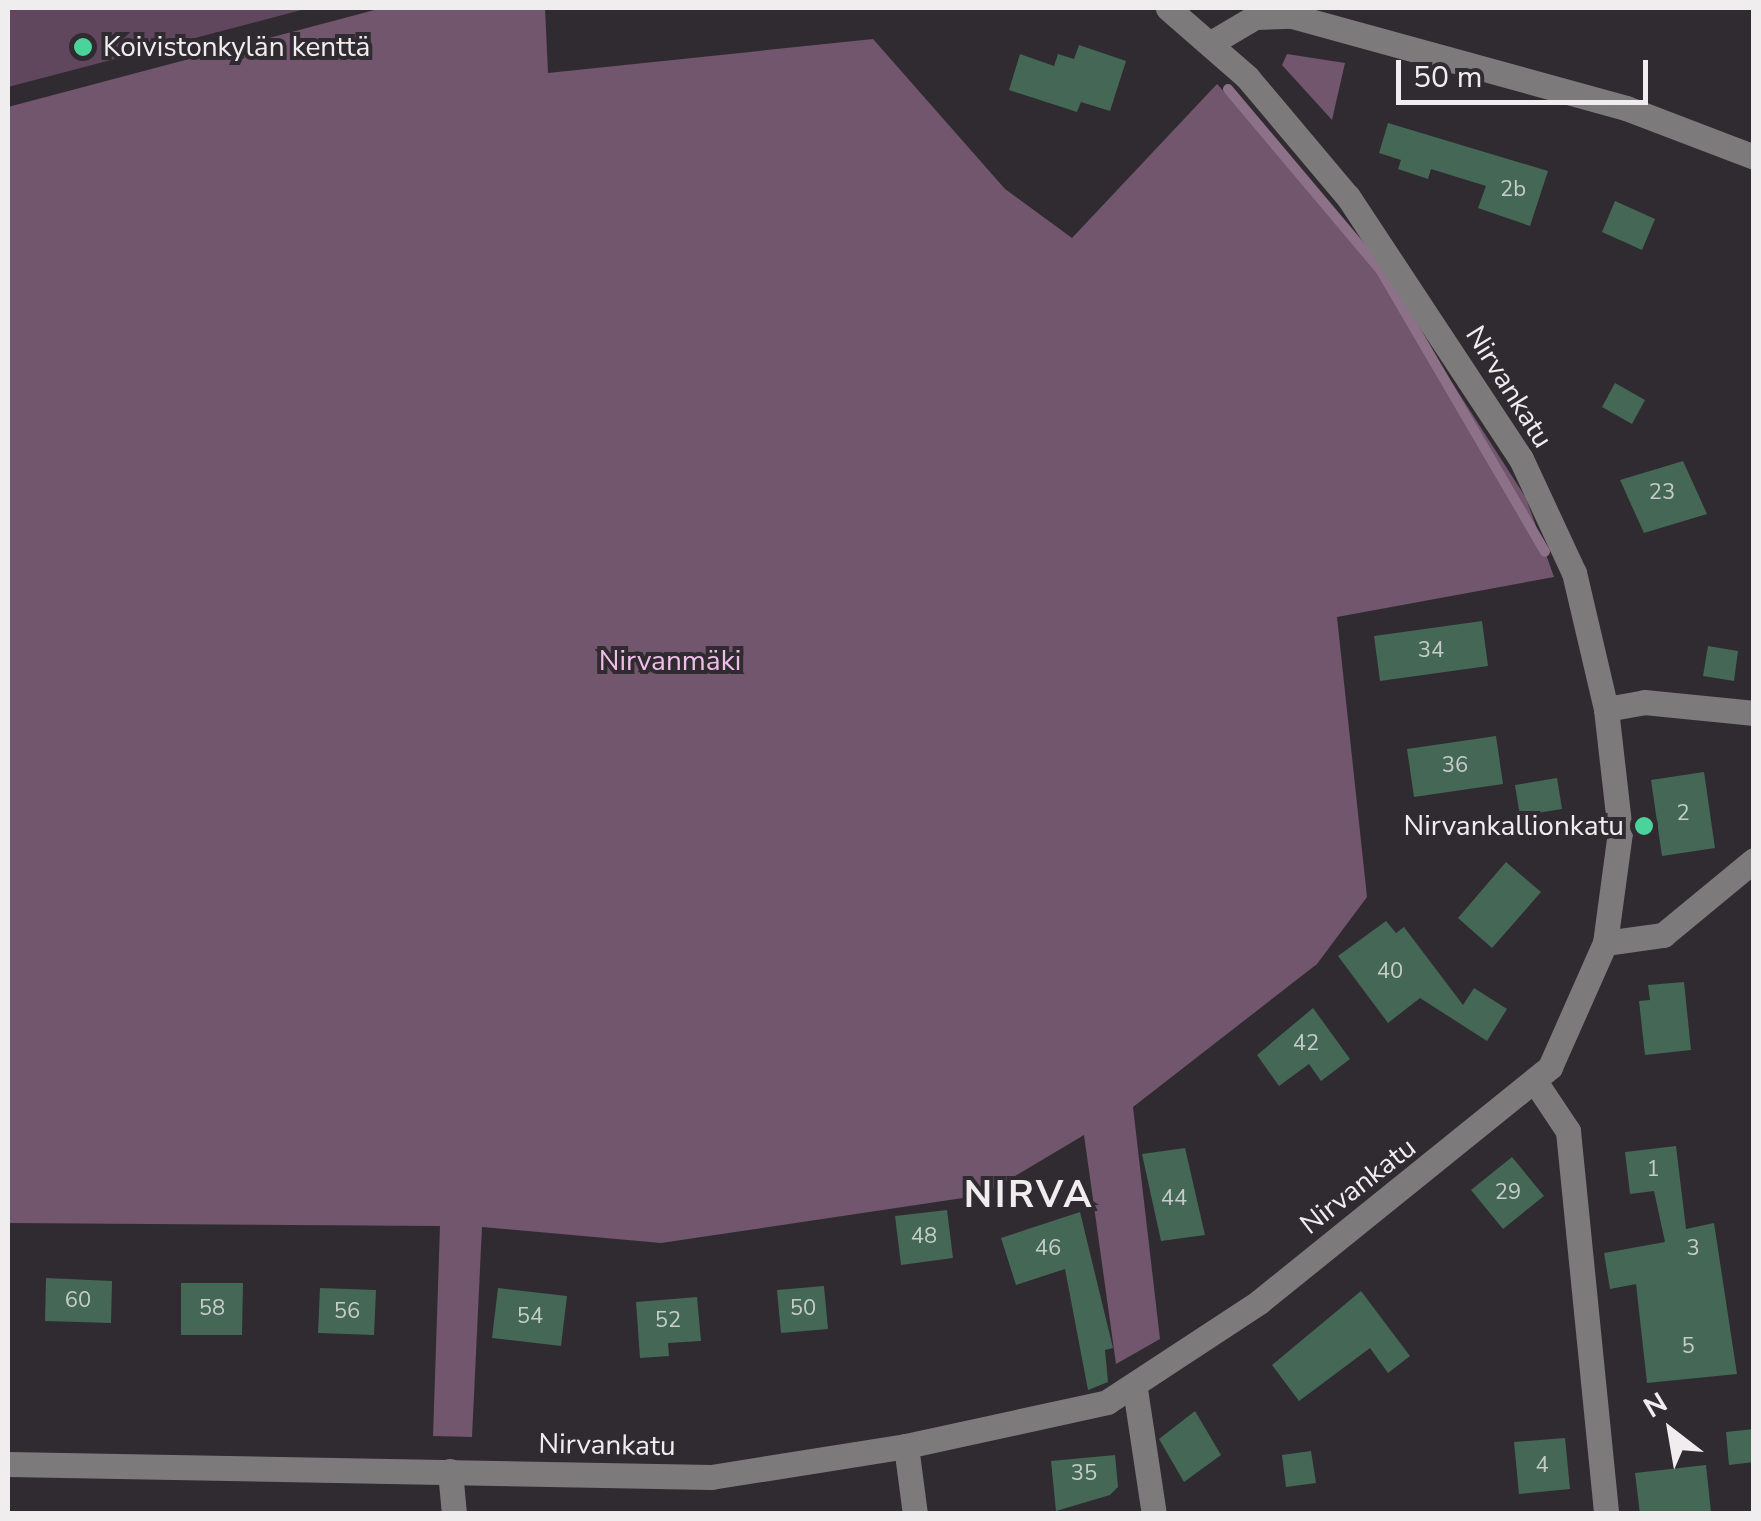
<!DOCTYPE html>
<html>
<head>
<meta charset="utf-8">
<style>
  body { margin:0 }
  #map { position:relative; width:1761px; height:1521px; overflow:hidden; background:#302b30; font-family:"Nunito Sans",sans-serif }
  div>[style] { position:absolute }
  .green>* { inset:0; background:#61475d }
  .forest>* { inset:0; background:#71566d }
  .stream>* { height:10px; margin:-5px; padding:0 5px; transform-origin:5px; border-radius:5px; background:#8d7188 }
  .building>* { inset:0; background:#446756 }
  .minor>* { height:25px; margin:-12.5px; padding:0 12.5px; transform-origin:12.5px; border-radius:12.5px; background:#7d7a7c }
  .dots>* { width:28px; height:28px; translate:-50% -50%; box-sizing:border-box; border:5px solid #302b30; border-radius:50% }
  span { translate:-50% -50%; white-space:nowrap; text-align:center; line-height:1.15; -webkit-text-stroke:8px #302b30; paint-order:stroke }
  .number-label { font-size:22px; color:#c5ccc9 }
  .number-label span { -webkit-text-stroke-width:0 }
  .poi-label { font-size:28px; color:#f0edef }
  .left { translate:0 -50%; text-align:left }
  .right { translate:-100% -50%; text-align:right }
  .street-label { font-size:28px; color:#f0edef }
  .park-label { font-size:28px; color:#efbde7 }
  .district-label { font-size:38px; color:#f0edef; font-weight:700; letter-spacing:2.5px }
  .frame { position:absolute; inset:0; border:10px solid #f0edef; pointer-events:none }
  .north { position:absolute; left:1621px; top:1381px; width:100px; height:100px; -webkit-text-stroke:8px #302b30; paint-order:stroke; rotate:329deg; font-size:28px; font-weight:700; line-height:40px; text-align:center; color:#f0edef }
  .north::after { content:''; display:block; margin:auto; width:35px; height:45px; background:#f0edef; clip-path:polygon(50% 0,100% 100%,50% 72%,0 100%) }
  .scale { position:absolute; left:1396px; top:60px; width:252px; height:45px; box-sizing:border-box; border:5px solid #f0edef; border-top:0; padding-left:12px; font-size:30px; line-height:35px; white-space:nowrap; color:#f0edef; -webkit-text-stroke:8px #302b30; paint-order:stroke }
</style>
</head>
<body>
<div id="map">
  <div class="green">
    <div style="clip-path:polygon(8px 8px,309px 8px,8px 87px)"></div>
  </div>
  <div class="forest">
    <div style="clip-path:polygon(382px 8px,545px 8px,548px 73px,873px 39px,1005px 189px,1072px 238px,1217px 84px,1365px 247px,1526px 498px,1554px 577px,1337px 617px,1367px 897px,1317px 964px,1133px 1107px,1160px 1339px,1116px 1364px,1084px 1135px,983px 1195px,661px 1243px,482px 1227px,472px 1437px,433px 1436px,440px 1226px,8px 1223px,8px 107px)"></div>
    <div style="clip-path:polygon(1287px 54px,1345px 63px,1332px 120px,1282px 65px)"></div>
  </div>
  <div class="stream">
    <div style="left:1228px;top:89px;width:238px;rotate:49.9deg"></div>
    <div style="left:1381px;top:271px;width:325px;rotate:59.7deg"></div>
  </div>
  <div class="building">
    <div style="clip-path:polygon(1079px 45px,1126px 61px,1110px 111px,1081px 102px,1077px 112px,1009px 90px,1020px 54px,1054px 66px,1058px 54px,1074px 59px)"></div>
    <div style="clip-path:polygon(1388px 123px,1548px 171px,1530px 226px,1478px 208px,1486px 186px,1431px 169px,1428px 179px,1398px 169px,1401px 160px,1379px 153px)"></div>
    <div style="clip-path:polygon(1615px 201px,1655px 219px,1642px 250px,1602px 232px)"></div>
    <div style="clip-path:polygon(1615px 383px,1645px 400px,1632px 424px,1602px 407px)"></div>
    <div style="clip-path:polygon(1683px 461px,1707px 514px,1644px 533px,1620px 480px)"></div>
    <div style="clip-path:polygon(1482px 621px,1488px 666px,1380px 681px,1374px 636px)"></div>
    <div style="clip-path:polygon(1708px 646px,1738px 651px,1734px 681px,1703px 676px)"></div>
    <div style="clip-path:polygon(1496px 736px,1503px 784px,1414px 797px,1407px 749px)"></div>
    <div style="clip-path:polygon(1704px 772px,1715px 848px,1662px 856px,1651px 780px)"></div>
    <div style="clip-path:polygon(1557px 778px,1562px 809px,1520px 816px,1515px 785px)"></div>
    <div style="clip-path:polygon(1506px 862px,1541px 892px,1492px 948px,1458px 918px)"></div>
    <div style="clip-path:polygon(1386px 921px,1396px 933px,1404px 927px,1463px 1005px,1474px 988px,1507px 1009px,1487px 1041px,1420px 998px,1388px 1023px,1338px 956px)"></div>
    <div style="clip-path:polygon(1684px 982px,1691px 1050px,1645px 1055px,1639px 1001px,1650px 1000px,1648px 985px)"></div>
    <div style="clip-path:polygon(1313px 1008px,1350px 1059px,1321px 1081px,1309px 1064px,1279px 1086px,1257px 1055px)"></div>
    <div style="clip-path:polygon(1676px 1146px,1686px 1229px,1714px 1223px,1737px 1374px,1647px 1383px,1636px 1284px,1610px 1289px,1604px 1253px,1665px 1242px,1654px 1191px,1630px 1194px,1625px 1152px)"></div>
    <div style="clip-path:polygon(1185px 1148px,1205px 1235px,1161px 1241px,1142px 1154px)"></div>
    <div style="clip-path:polygon(1512px 1157px,1544px 1196px,1503px 1229px,1471px 1190px)"></div>
    <div style="clip-path:polygon(947px 1210px,953px 1258px,901px 1265px,895px 1216px)"></div>
    <div style="clip-path:polygon(1080px 1212px,1113px 1348px,1105px 1350px,1108px 1382px,1088px 1390px,1065px 1269px,1016px 1285px,1001px 1238px)"></div>
    <div style="clip-path:polygon(46px 1278px,112px 1281px,111px 1323px,45px 1321px)"></div>
    <div style="clip-path:polygon(181px 1283px,243px 1283px,242px 1335px,181px 1335px)"></div>
    <div style="clip-path:polygon(824px 1286px,828px 1329px,781px 1333px,777px 1290px)"></div>
    <div style="clip-path:polygon(320px 1288px,376px 1290px,374px 1335px,318px 1333px)"></div>
    <div style="clip-path:polygon(498px 1288px,567px 1296px,561px 1346px,492px 1338px)"></div>
    <div style="clip-path:polygon(1361px 1291px,1410px 1356px,1388px 1373px,1370px 1348px,1299px 1401px,1272px 1365px)"></div>
    <div style="clip-path:polygon(697px 1297px,701px 1341px,668px 1343px,669px 1356px,640px 1358px,636px 1302px)"></div>
    <div style="clip-path:polygon(1195px 1411px,1221px 1455px,1184px 1482px,1159px 1439px)"></div>
    <div style="clip-path:polygon(1754px 1429px,1754px 1462px,1729px 1465px,1726px 1432px)"></div>
    <div style="clip-path:polygon(1565px 1438px,1570px 1489px,1519px 1494px,1514px 1442px)"></div>
    <div style="clip-path:polygon(1311px 1451px,1316px 1483px,1286px 1487px,1282px 1455px)"></div>
    <div style="clip-path:polygon(1115px 1455px,1118px 1487px,1110px 1495px,1056px 1511px,1051px 1461px)"></div>
    <div style="clip-path:polygon(1706px 1465px,1711px 1512px,1640px 1514px,1635px 1473px)"></div>
  </div>
  <div class="minor">
    <div style="left:1211px;top:43px;width:51px;rotate:-30.6deg"></div>
    <div style="left:1255px;top:17px;width:37px;rotate:-2deg"></div>
    <div style="left:1292px;top:16px;width:346px;rotate:15.4deg"></div>
    <div style="left:1626px;top:108px;width:137px;rotate:20.9deg"></div>
    <div style="left:1606px;top:709px;width:39px;rotate:-10deg"></div>
    <div style="left:1644px;top:702px;width:111px;rotate:5.7deg"></div>
    <div style="left:1605px;top:943px;width:59px;rotate:-7.9deg"></div>
    <div style="left:1663px;top:935px;width:118px;rotate:-39.5deg"></div>
    <div style="left:1536px;top:1083px;width:58px;rotate:56.3deg"></div>
    <div style="left:1568px;top:1131px;width:385px;rotate:84.3deg"></div>
    <div style="left:1135px;top:1389px;width:126px;rotate:81.4deg"></div>
    <div style="left:906px;top:1446px;width:69px;rotate:82.5deg"></div>
    <div style="left:8px;top:1464px;width:703px;rotate:1.06deg"></div>
    <div style="left:711px;top:1477px;width:197px;rotate:-9deg"></div>
    <div style="left:906px;top:1446px;width:206px;rotate:-12.3deg"></div>
    <div style="left:1107px;top:1402px;width:182px;rotate:-33.3deg"></div>
    <div style="left:1259px;top:1302px;width:374px;rotate:-38.9deg"></div>
    <div style="left:1550px;top:1067px;width:136px;rotate:-66.1deg"></div>
    <div style="left:1605px;top:943px;width:112px;rotate:-82.3deg"></div>
    <div style="left:1620px;top:832px;width:124px;rotate:-96.5deg"></div>
    <div style="left:1606px;top:709px;width:140px;rotate:-103.2deg"></div>
    <div style="left:1574px;top:573px;width:126px;rotate:-114.9deg"></div>
    <div style="left:1521px;top:459px;width:314px;rotate:-123.4deg"></div>
    <div style="left:1348px;top:197px;width:157px;rotate:-130.1deg"></div>
    <div style="left:1247px;top:77px;width:105px;rotate:-138.9deg"></div>
    <div style="left:450px;top:1471px;width:43px;rotate:84.7deg"></div>
  </div>
  <div class="dots">
    <div style="left:83px;top:47px;background:#4ad49c"></div>
    <div style="left:1644px;top:826px;background:#4ad49c"></div>
  </div>
  <div class="number-label">
    <span style="left:1513px;top:190px">2b</span>
    <span style="left:1662px;top:493px">23</span>
    <span style="left:1431px;top:651px">34</span>
    <span style="left:1455px;top:766px">36</span>
    <span style="left:1683px;top:814px">2</span>
    <span style="left:1390px;top:972px">40</span>
    <span style="left:1306px;top:1044px">42</span>
    <span style="left:1653px;top:1170px">1</span>
    <span style="left:1508px;top:1193px">29</span>
    <span style="left:1174px;top:1199px">44</span>
    <span style="left:924px;top:1237px">48</span>
    <span style="left:1048px;top:1249px">46</span>
    <span style="left:1693px;top:1249px">3</span>
    <span style="left:78px;top:1301px">60</span>
    <span style="left:212px;top:1309px">58</span>
    <span style="left:803px;top:1309px">50</span>
    <span style="left:347px;top:1312px">56</span>
    <span style="left:530px;top:1317px">54</span>
    <span style="left:668px;top:1321px">52</span>
    <span style="left:1688px;top:1347px">5</span>
    <span style="left:1542px;top:1466px">4</span>
    <span style="left:1084px;top:1474px">35</span>
  </div>
  <div class="poi-label">
    <span class="left" style="left:103px;top:47px">Koivistonkylän kenttä</span>
    <span class="right" style="left:1624px;top:826px">Nirvankallionkatu</span>
  </div>
  <div class="street-label">
    <span style="left:1509px;top:387px;rotate:58deg">Nirvankatu</span>
    <span style="left:1358px;top:1186px;rotate:-38deg">Nirvankatu</span>
    <span style="left:607px;top:1445px;rotate:1deg">Nirvankatu</span>
  </div>
  <div class="park-label">
    <span style="left:670px;top:661px">Nirvanmäki</span>
  </div>
  <div class="district-label">
    <span style="left:1029px;top:1195px">NIRVA</span>
  </div>
  <div class="frame"></div>
  <div class="north">N</div>
  <div class="scale">50 m</div>
</div>
</body>
</html>
